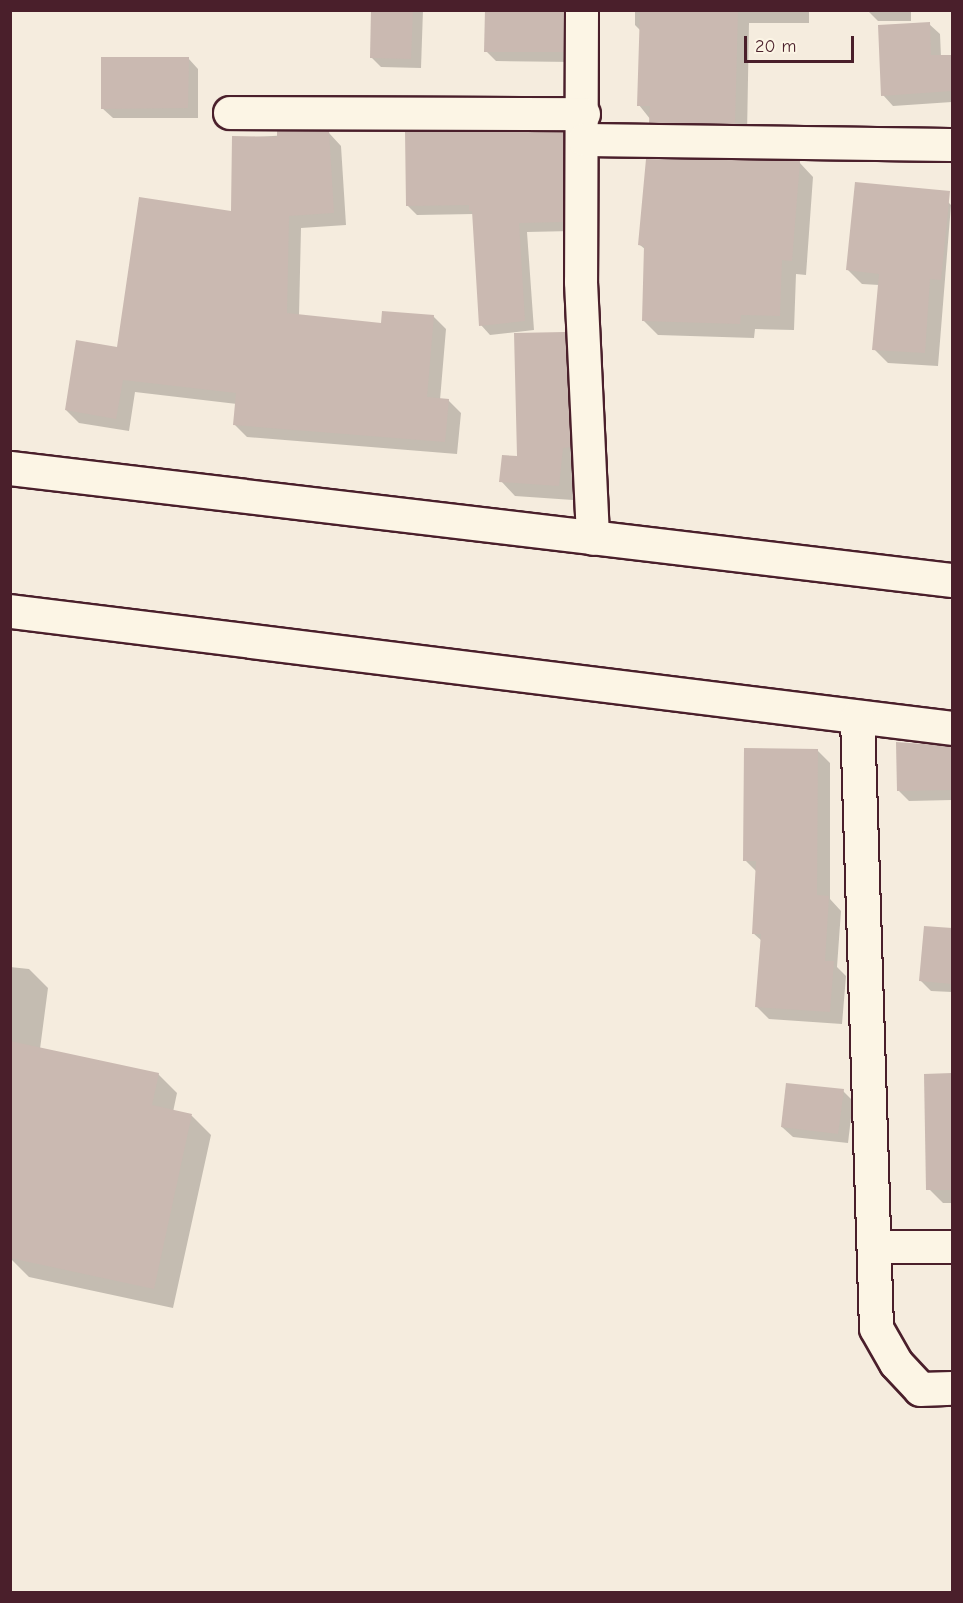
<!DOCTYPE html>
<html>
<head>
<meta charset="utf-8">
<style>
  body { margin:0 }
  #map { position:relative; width:963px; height:1603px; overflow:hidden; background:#f5ecde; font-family:"Comic Neue",sans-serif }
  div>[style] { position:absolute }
  .shadow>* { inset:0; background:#0003 }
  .building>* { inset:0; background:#cab9b1 }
  .roads { filter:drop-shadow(2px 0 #4a1f2b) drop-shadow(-2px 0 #4a1f2b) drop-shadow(0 2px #4a1f2b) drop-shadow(0 -2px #4a1f2b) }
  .minor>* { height:32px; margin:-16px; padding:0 16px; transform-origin:16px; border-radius:16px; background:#fcf5e5 }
  .tertiary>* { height:33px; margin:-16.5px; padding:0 16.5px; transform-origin:16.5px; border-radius:16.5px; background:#fcf5e5 }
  span { translate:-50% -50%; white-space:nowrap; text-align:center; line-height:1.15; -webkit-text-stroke:4.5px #fcf5e5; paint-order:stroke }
  .frame { position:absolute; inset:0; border:12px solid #4a1f2b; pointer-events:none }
  .scale { position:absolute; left:744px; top:36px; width:110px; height:27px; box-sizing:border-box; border:3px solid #4a1f2b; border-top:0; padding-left:8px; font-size:18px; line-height:21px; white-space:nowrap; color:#4a1f2b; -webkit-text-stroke:4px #fcf5e5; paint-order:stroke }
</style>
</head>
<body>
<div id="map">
  <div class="shadow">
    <div style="clip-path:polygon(373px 10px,423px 10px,421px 68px,381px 67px,371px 57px)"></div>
    <div style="clip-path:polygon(487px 10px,579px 10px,574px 62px,496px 61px,486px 51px)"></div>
    <div style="clip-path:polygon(635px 10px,809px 10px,809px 23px,749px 23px,747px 135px,662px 134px,639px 105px,641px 31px,635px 25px)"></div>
    <div style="clip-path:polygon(867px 10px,911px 10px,911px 21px,878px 21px)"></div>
    <div style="clip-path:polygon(929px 24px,940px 34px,941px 57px,952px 56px,952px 102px,893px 106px,883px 95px)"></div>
    <div style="clip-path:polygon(188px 58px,198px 69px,198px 118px,113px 118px,102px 108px)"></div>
    <div style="clip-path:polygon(329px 133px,341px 146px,346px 225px,301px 228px,299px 316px,383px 324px,433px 316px,446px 329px,440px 400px,448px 400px,461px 413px,457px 454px,247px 437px,235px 425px,237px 404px,135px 392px,129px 431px,79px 423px,66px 410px,232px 213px,233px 138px)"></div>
    <div style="clip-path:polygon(563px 133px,572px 143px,572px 231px,527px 232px,534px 330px,490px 335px,481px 325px,474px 214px,417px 215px,407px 205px)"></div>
    <div style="clip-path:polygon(799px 162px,813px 177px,806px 275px,796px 274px,794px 330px,755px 329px,754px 338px,658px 335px,643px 320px,646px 250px,640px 245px)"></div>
    <div style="clip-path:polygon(937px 191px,951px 205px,938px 366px,888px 363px,874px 349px,879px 285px,862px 284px,848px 270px)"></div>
    <div style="clip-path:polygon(565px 334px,579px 348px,573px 500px,515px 496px,501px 481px,518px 457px)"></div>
    <div style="clip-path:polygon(950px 748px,952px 800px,909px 801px,899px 791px)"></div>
    <div style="clip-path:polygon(817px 750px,830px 763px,830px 899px,841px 911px,837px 967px,846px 976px,842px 1024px,769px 1019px,756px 1006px,762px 941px,753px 933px,757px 872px,745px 860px)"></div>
    <div style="clip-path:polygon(925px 927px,952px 930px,952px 992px,931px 991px,920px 980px)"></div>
    <div style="clip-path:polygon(10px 967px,29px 969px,48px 988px,40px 1049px,158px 1074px,177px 1093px,173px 1112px,192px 1116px,211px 1135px,173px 1308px,29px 1277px,10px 1258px)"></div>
    <div style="clip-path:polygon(952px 1074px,952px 1203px,943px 1203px,928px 1188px,926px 1075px)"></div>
    <div style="clip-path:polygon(843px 1091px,853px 1101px,848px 1143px,793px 1137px,782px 1127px)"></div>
  </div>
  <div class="building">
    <div style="clip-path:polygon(371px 10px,413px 10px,411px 59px,370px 58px)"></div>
    <div style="clip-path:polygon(485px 10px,564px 10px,564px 52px,484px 52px)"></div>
    <div style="clip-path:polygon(640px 10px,738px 10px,735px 124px,649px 123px,650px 106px,637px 106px)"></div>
    <div style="clip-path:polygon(930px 22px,931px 55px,952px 55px,952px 91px,881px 96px,878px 25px)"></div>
    <div style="clip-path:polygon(101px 57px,189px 57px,188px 108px,101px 109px)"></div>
    <div style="clip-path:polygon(277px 131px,329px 131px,334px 213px,289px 216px,287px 313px,381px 323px,382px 311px,434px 315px,427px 397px,449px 399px,445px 442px,233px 425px,236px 393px,123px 380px,116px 419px,65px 410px,76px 340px,117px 347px,139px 197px,231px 211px,232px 136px,277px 137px)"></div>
    <div style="clip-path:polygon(405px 131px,564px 132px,563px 222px,519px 223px,525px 321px,479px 326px,472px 211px,469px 211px,469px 205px,406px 206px)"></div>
    <div style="clip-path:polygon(646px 159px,800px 161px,792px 261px,782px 260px,780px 316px,741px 315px,740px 324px,642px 321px,644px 246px,638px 245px)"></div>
    <div style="clip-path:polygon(855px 182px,950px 191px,941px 280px,930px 279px,925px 353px,872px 350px,879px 274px,846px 270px)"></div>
    <div style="clip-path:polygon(565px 332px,571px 447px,563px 448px,559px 486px,499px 482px,502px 455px,517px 456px,514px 333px)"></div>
    <div style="clip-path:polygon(896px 742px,952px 746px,952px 790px,897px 791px)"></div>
    <div style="clip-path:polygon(744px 748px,818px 749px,817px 895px,829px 896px,825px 961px,834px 961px,830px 1012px,755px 1007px,761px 934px,752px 934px,756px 861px,743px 861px)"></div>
    <div style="clip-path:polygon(924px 926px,952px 928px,952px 984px,919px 981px)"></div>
    <div style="clip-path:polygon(10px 1041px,159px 1073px,152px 1105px,192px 1114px,154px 1289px,10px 1258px)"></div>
    <div style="clip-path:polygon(952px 1073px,952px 1190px,926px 1190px,924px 1074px)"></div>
    <div style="clip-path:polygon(786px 1083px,844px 1089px,838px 1134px,781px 1127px)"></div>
  </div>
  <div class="roads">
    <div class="minor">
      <div style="left:582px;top:10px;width:272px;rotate:90.2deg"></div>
      <div style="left:581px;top:282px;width:257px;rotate:87.3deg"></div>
      <div style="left:230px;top:113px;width:354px;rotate:0.2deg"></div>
      <div style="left:584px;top:140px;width:368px;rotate:0.8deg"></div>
      <div style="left:874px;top:1247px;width:78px"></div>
    </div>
    <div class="tertiary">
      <div style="left:10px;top:468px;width:949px;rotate:6.78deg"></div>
      <div style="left:10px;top:611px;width:949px;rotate:7.08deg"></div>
      <div style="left:857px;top:717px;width:611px;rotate:88.22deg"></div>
      <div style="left:876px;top:1328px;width:40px;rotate:60.3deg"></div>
      <div style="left:896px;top:1363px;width:35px;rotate:47deg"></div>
      <div style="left:920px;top:1389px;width:32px;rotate:-2deg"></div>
    </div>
  </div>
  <div class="frame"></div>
  <div class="scale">20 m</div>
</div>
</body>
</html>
